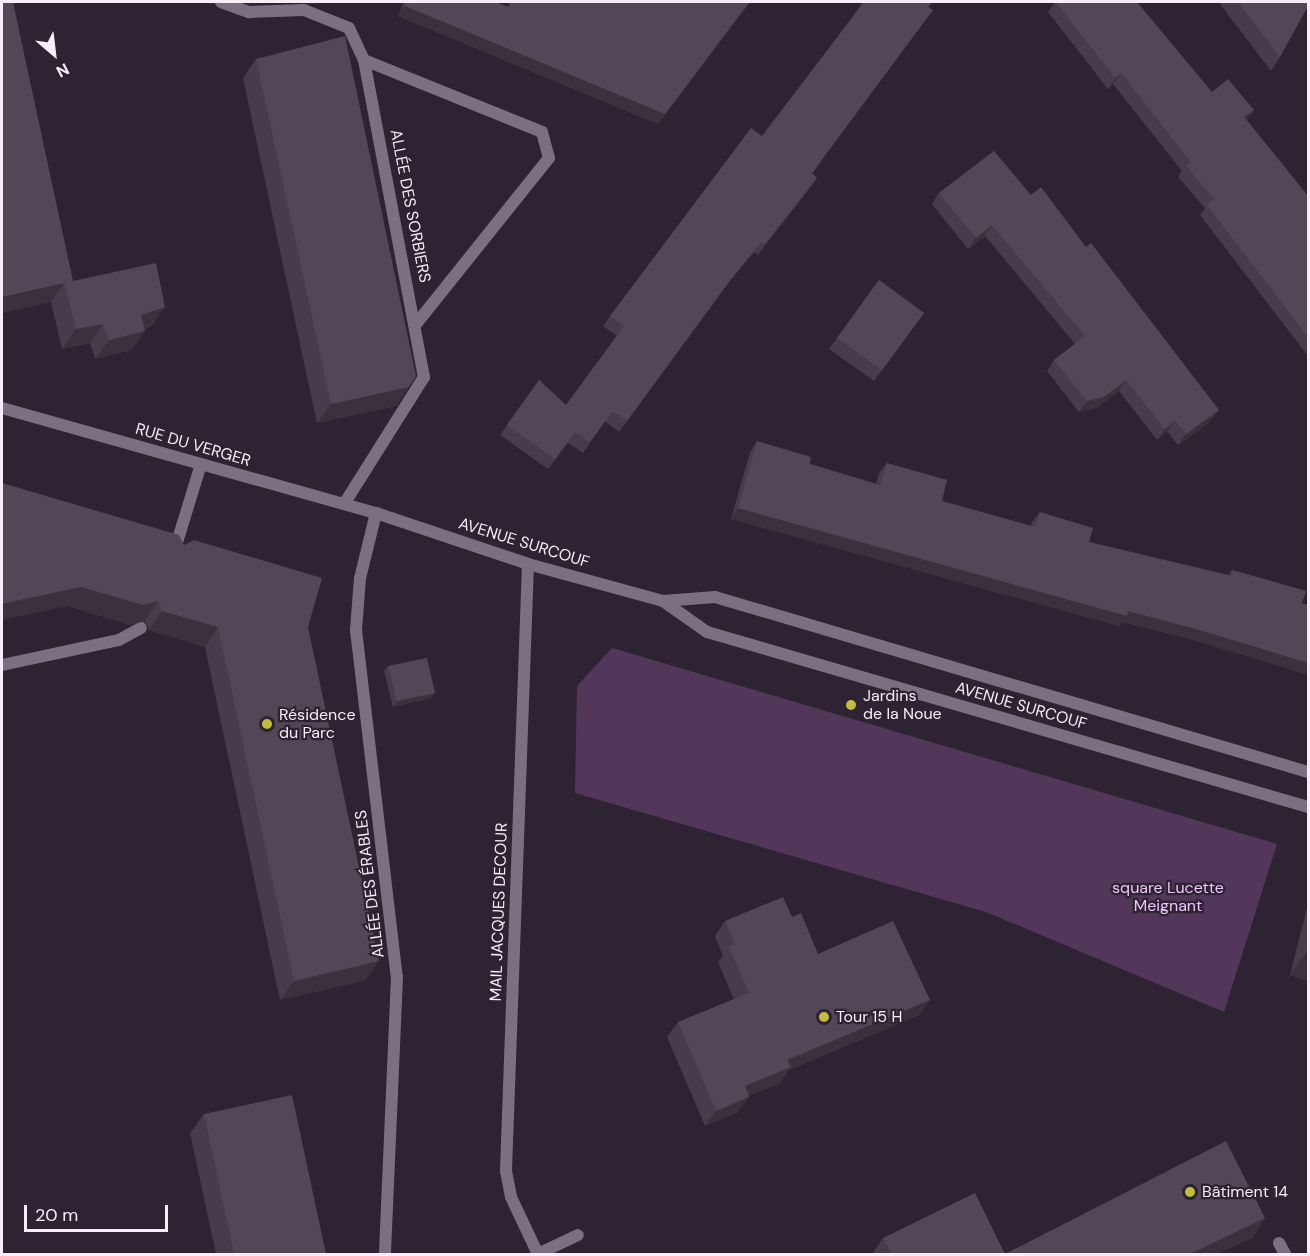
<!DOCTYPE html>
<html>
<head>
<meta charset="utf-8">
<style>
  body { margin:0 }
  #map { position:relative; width:1310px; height:1256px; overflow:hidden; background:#2e2332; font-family:"DM Sans",sans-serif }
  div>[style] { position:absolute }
  .green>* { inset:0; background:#52375b }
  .service>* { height:12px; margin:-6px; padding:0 6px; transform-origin:6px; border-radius:6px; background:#7d6f82 }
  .minor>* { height:12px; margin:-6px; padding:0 6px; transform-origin:6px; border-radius:6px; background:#7d6f82 }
  .tertiary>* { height:12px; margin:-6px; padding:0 6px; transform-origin:6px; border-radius:6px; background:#7d6f82 }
  .wall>* { inset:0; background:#473c4b }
  .shaded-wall>* { inset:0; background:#3a313d }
  .building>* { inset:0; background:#534657 }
  .dots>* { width:16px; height:16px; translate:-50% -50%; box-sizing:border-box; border:3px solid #2e2332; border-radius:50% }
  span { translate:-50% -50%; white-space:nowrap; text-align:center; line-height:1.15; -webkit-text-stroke:4.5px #2e2332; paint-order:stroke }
  .street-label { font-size:16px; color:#f5edf7 }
  .poi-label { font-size:16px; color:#f5edf7 }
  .left { translate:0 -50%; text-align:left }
  .park-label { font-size:16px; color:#edc4fb }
  .frame { position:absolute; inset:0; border:3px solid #f5edf7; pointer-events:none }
  .north { position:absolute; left:24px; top:24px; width:60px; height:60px; -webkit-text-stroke:4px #2e2332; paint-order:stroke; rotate:152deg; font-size:16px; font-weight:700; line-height:24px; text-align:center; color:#f5edf7 }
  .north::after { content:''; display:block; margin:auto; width:21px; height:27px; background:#f5edf7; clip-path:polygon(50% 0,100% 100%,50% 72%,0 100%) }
  .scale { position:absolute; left:24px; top:1205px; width:144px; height:27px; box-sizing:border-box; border:3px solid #f5edf7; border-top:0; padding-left:8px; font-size:18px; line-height:21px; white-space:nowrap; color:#f5edf7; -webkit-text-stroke:4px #2e2332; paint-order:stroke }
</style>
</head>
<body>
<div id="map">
  <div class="green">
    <div style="clip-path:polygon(612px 648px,1277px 844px,1224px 1012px,986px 912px,575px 793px,577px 686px)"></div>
  </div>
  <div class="service">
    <div style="left:221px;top:2px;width:30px;rotate:20deg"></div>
    <div style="left:249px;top:12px;width:55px;rotate:-2.1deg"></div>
    <div style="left:304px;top:10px;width:48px;rotate:21.8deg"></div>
    <div style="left:349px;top:28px;width:35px;rotate:65deg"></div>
    <div style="left:364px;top:60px;width:323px;rotate:79.3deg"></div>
    <div style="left:424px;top:377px;width:150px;rotate:122.2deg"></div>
    <div style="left:364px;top:60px;width:192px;rotate:22deg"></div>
    <div style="left:542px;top:132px;width:27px;rotate:75deg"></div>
    <div style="left:549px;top:158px;width:211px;rotate:128.7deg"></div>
    <div style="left:376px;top:513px;width:67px;rotate:103.8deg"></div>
    <div style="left:360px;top:578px;width:52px;rotate:94.4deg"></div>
    <div style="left:356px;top:630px;width:349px;rotate:83.3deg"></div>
    <div style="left:397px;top:977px;width:277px;rotate:92.5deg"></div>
    <div style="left:174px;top:552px;width:92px;rotate:-72.9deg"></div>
    <div style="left:2px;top:665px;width:120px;rotate:-12.1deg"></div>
    <div style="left:119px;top:640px;width:25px;rotate:-29deg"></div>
    <div style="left:1279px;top:1243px;width:13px;rotate:61deg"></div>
    <div style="left:538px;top:1254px;width:44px;rotate:-25.4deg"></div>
  </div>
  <div class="minor">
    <div style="left:528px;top:564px;width:140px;rotate:15.3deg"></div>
    <div style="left:663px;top:601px;width:54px;rotate:35.2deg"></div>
    <div style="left:707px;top:632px;width:626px;rotate:16.23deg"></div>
    <div style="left:663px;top:601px;width:52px;rotate:-4.4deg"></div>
    <div style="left:715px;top:597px;width:618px;rotate:16.44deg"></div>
  </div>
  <div class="tertiary">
    <div style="left:2px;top:408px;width:388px;rotate:15.7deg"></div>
    <div style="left:376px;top:513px;width:160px;rotate:18.5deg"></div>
    <div style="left:528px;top:564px;width:607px;rotate:92.08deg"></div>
    <div style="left:506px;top:1171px;width:26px;rotate:79deg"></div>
    <div style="left:511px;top:1197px;width:63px;rotate:64.7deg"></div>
  </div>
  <div class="wall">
    <div style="clip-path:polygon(2px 2px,73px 281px,165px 307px,152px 326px,145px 329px,132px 350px,95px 359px,90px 343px,62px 349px,51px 302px,2px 313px)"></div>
    <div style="clip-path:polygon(404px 2px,495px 2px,508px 7px,510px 2px,750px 2px,658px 124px,398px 16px)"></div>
    <div style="clip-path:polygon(863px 2px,932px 2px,812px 174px,810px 188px,758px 255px,754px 252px,726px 286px,619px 432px,605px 421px,583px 453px,568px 443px,548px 469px,500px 435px,539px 380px,566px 405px,617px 336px,603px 326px,610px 316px,762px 136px,840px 34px)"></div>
    <div style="clip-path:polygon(1055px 2px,1212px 92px,1254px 110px,1247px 120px,1308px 196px,1308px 356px,1200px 215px,1205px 208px,1178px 177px,1182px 171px,1113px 84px,1108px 89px,1048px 12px)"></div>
    <div style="clip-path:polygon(1222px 2px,1308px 2px,1280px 57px,1271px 71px,1220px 4px)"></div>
    <div style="clip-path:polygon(256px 59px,409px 387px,396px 406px,317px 423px,243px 78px)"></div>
    <div style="clip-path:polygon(994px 151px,1211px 421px,1178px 445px,1167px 431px,1157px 440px,1119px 391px,1096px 408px,1079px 412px,1047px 371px,1054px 360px,1075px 344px,985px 236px,968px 249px,932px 204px,939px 193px)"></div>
    <div style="clip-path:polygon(879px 280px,924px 313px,874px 381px,829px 349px)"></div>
    <div style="clip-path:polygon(757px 441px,810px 464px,876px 484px,879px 473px,887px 463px,942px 501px,1031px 526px,1032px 522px,1040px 512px,1089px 542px,1229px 575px,1232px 570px,1306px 591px,1189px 639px,1122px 622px,1119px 626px,731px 519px,750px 452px)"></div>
    <div style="clip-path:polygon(184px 545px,308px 627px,366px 980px,280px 1000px,205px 647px,149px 630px,145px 621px,130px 625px,68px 606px)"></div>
    <div style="clip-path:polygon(388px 666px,435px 693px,431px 698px,393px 707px,384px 671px)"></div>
    <div style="clip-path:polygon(1308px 904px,1308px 981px,1290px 975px)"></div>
    <div style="clip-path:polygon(792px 917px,818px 954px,919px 1015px,789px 1070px,780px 1083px,748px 1096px,738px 1112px,705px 1126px,667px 1037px,678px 1022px,734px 999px,718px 962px,723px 956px,715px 936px,725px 921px)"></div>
    <div style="clip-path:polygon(204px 1114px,326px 1254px,216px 1254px,190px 1133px)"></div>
    <div style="clip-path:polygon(1265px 1218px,1252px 1238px,1216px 1254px,872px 1254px,883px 1238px,1005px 1254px)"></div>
  </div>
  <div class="shaded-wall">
    <div style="clip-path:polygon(750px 2px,658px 124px,398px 16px,405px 6px,665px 114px)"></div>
    <div style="clip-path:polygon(1121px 73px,1113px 84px,1108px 89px,1115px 78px)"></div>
    <div style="clip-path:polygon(1254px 110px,1246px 121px,1244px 117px)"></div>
    <div style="clip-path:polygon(817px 178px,810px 188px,758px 255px,765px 244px)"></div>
    <div style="clip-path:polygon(992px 225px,985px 236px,968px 249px,976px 238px)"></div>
    <div style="clip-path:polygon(64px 283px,51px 302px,2px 313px,2px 297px)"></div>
    <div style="clip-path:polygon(165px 307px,152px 326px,127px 334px,141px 315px)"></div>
    <div style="clip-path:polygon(103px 324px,90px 343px,62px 349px,76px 329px)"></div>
    <div style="clip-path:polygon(145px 331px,132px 350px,95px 359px,109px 340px)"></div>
    <div style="clip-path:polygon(1126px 380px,1119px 391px,1096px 408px,1079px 412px,1087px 401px)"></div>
    <div style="clip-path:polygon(409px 387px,396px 406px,317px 423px,331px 404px)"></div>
    <div style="clip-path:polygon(1219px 410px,1211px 421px,1178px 445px,1186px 434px)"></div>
    <div style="clip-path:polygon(1175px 420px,1167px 431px,1157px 440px,1165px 429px)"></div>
    <div style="clip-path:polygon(738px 508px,1196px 629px,1308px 663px,1308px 675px,1189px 639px,1122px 622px,1119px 626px,731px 519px)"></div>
    <div style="clip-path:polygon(81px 587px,158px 601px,145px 621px,130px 625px,68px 606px,2px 620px,2px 604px)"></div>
    <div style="clip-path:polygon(162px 611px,218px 627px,205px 647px,149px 630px)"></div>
    <div style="clip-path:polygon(435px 693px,431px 698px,393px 707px,397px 701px)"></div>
    <div style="clip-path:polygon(1307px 951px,1308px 951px,1308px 981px,1290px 975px)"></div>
    <div style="clip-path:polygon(379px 961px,366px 980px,280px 1000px,294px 981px)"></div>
    <div style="clip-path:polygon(930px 1000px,919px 1015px,789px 1070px,780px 1083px,734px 1102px,745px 1086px,787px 1060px)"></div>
    <div style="clip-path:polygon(749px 1097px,738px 1112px,705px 1126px,716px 1111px)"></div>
    <div style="clip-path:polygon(1265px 1218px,1252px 1238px,1216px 1254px,1190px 1254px)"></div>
  </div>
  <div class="building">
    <div style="clip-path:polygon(2px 2px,13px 2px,73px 281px,156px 263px,165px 307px,141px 315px,145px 331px,109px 340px,103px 324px,76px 329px,64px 283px,2px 297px)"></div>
    <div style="clip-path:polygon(407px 2px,495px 2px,509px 7px,512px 2px,749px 2px,665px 114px,405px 6px)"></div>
    <div style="clip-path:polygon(864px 2px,932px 2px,928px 7px,933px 10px,812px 173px,817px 178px,765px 244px,761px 242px,734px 275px,627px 421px,613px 411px,590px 442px,575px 432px,555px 459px,507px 425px,539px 380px,566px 405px,624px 326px,610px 316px,751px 128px,762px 136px)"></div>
    <div style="clip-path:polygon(1056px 2px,1137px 2px,1212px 92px,1228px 79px,1254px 110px,1244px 117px,1308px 196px,1308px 337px,1207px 205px,1214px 199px,1186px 166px,1191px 162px,1121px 73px,1115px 78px)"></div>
    <div style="clip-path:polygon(1238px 2px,1308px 2px,1308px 6px,1280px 57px)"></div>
    <div style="clip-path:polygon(345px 36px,416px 376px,409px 387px,331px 404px,256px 59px)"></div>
    <div style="clip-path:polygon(994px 151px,1031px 195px,1041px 187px,1086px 247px,1091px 243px,1219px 410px,1186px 434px,1175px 420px,1165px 429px,1126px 380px,1104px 397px,1087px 401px,1054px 360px,1085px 336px,992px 225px,976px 238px,939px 193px)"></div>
    <div style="clip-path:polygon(879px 280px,924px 313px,882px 370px,837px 338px)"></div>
    <div style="clip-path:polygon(757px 441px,811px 457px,810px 464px,880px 485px,887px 463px,947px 480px,942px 501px,1035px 527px,1040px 512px,1093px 528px,1089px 542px,1231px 576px,1232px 570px,1306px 591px,1302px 603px,1308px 605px,1308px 663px,1196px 629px,1128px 611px,1127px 616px,738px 508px)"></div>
    <div style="clip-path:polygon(2px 483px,179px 535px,184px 545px,194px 540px,322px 578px,308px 627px,379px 961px,294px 981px,218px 627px,162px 611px,158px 601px,143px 605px,81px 587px,2px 604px)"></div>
    <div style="clip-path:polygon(427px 658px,435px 693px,397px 701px,388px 666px)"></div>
    <div style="clip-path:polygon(783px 897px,792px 917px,801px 913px,818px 954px,893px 921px,930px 1000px,787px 1060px,791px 1067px,745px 1086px,749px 1097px,716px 1111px,678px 1022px,749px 993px,729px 947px,735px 944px,725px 921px)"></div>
    <div style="clip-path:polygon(292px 1095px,326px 1254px,234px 1254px,204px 1114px)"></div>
    <div style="clip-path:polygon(1226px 1141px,1265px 1218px,1190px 1254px,892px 1254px,883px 1238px,975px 1193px,1005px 1254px)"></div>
  </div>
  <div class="dots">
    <div style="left:851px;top:705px;background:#c2bd3f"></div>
    <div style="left:267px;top:724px;background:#c2bd3f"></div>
    <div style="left:824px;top:1017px;background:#c2bd3f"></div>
    <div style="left:1190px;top:1192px;background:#c2bd3f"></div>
  </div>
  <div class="street-label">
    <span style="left:410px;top:206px;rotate:79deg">ALLÉE DES SORBIERS</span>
    <span style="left:193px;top:445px;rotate:16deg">RUE DU VERGER</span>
    <span style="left:524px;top:543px;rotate:17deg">AVENUE SURCOUF</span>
    <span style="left:1021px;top:706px;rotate:16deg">AVENUE SURCOUF</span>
    <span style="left:370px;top:884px;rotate:-97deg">ALLÉE DES ÉRABLES</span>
    <span style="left:499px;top:912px;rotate:-88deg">MAIL JACQUES DECOUR</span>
  </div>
  <div class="poi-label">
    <span class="left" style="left:863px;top:705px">Jardins<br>de la Noue</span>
    <span class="left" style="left:279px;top:724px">Résidence<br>du Parc</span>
    <span class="left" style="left:836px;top:1017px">Tour 15 H</span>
    <span class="left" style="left:1202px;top:1192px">Bâtiment 14</span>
  </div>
  <div class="park-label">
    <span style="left:1168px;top:897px">square Lucette<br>Meignant</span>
  </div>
  <div class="frame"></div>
  <div class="north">N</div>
  <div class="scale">20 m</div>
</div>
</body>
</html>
